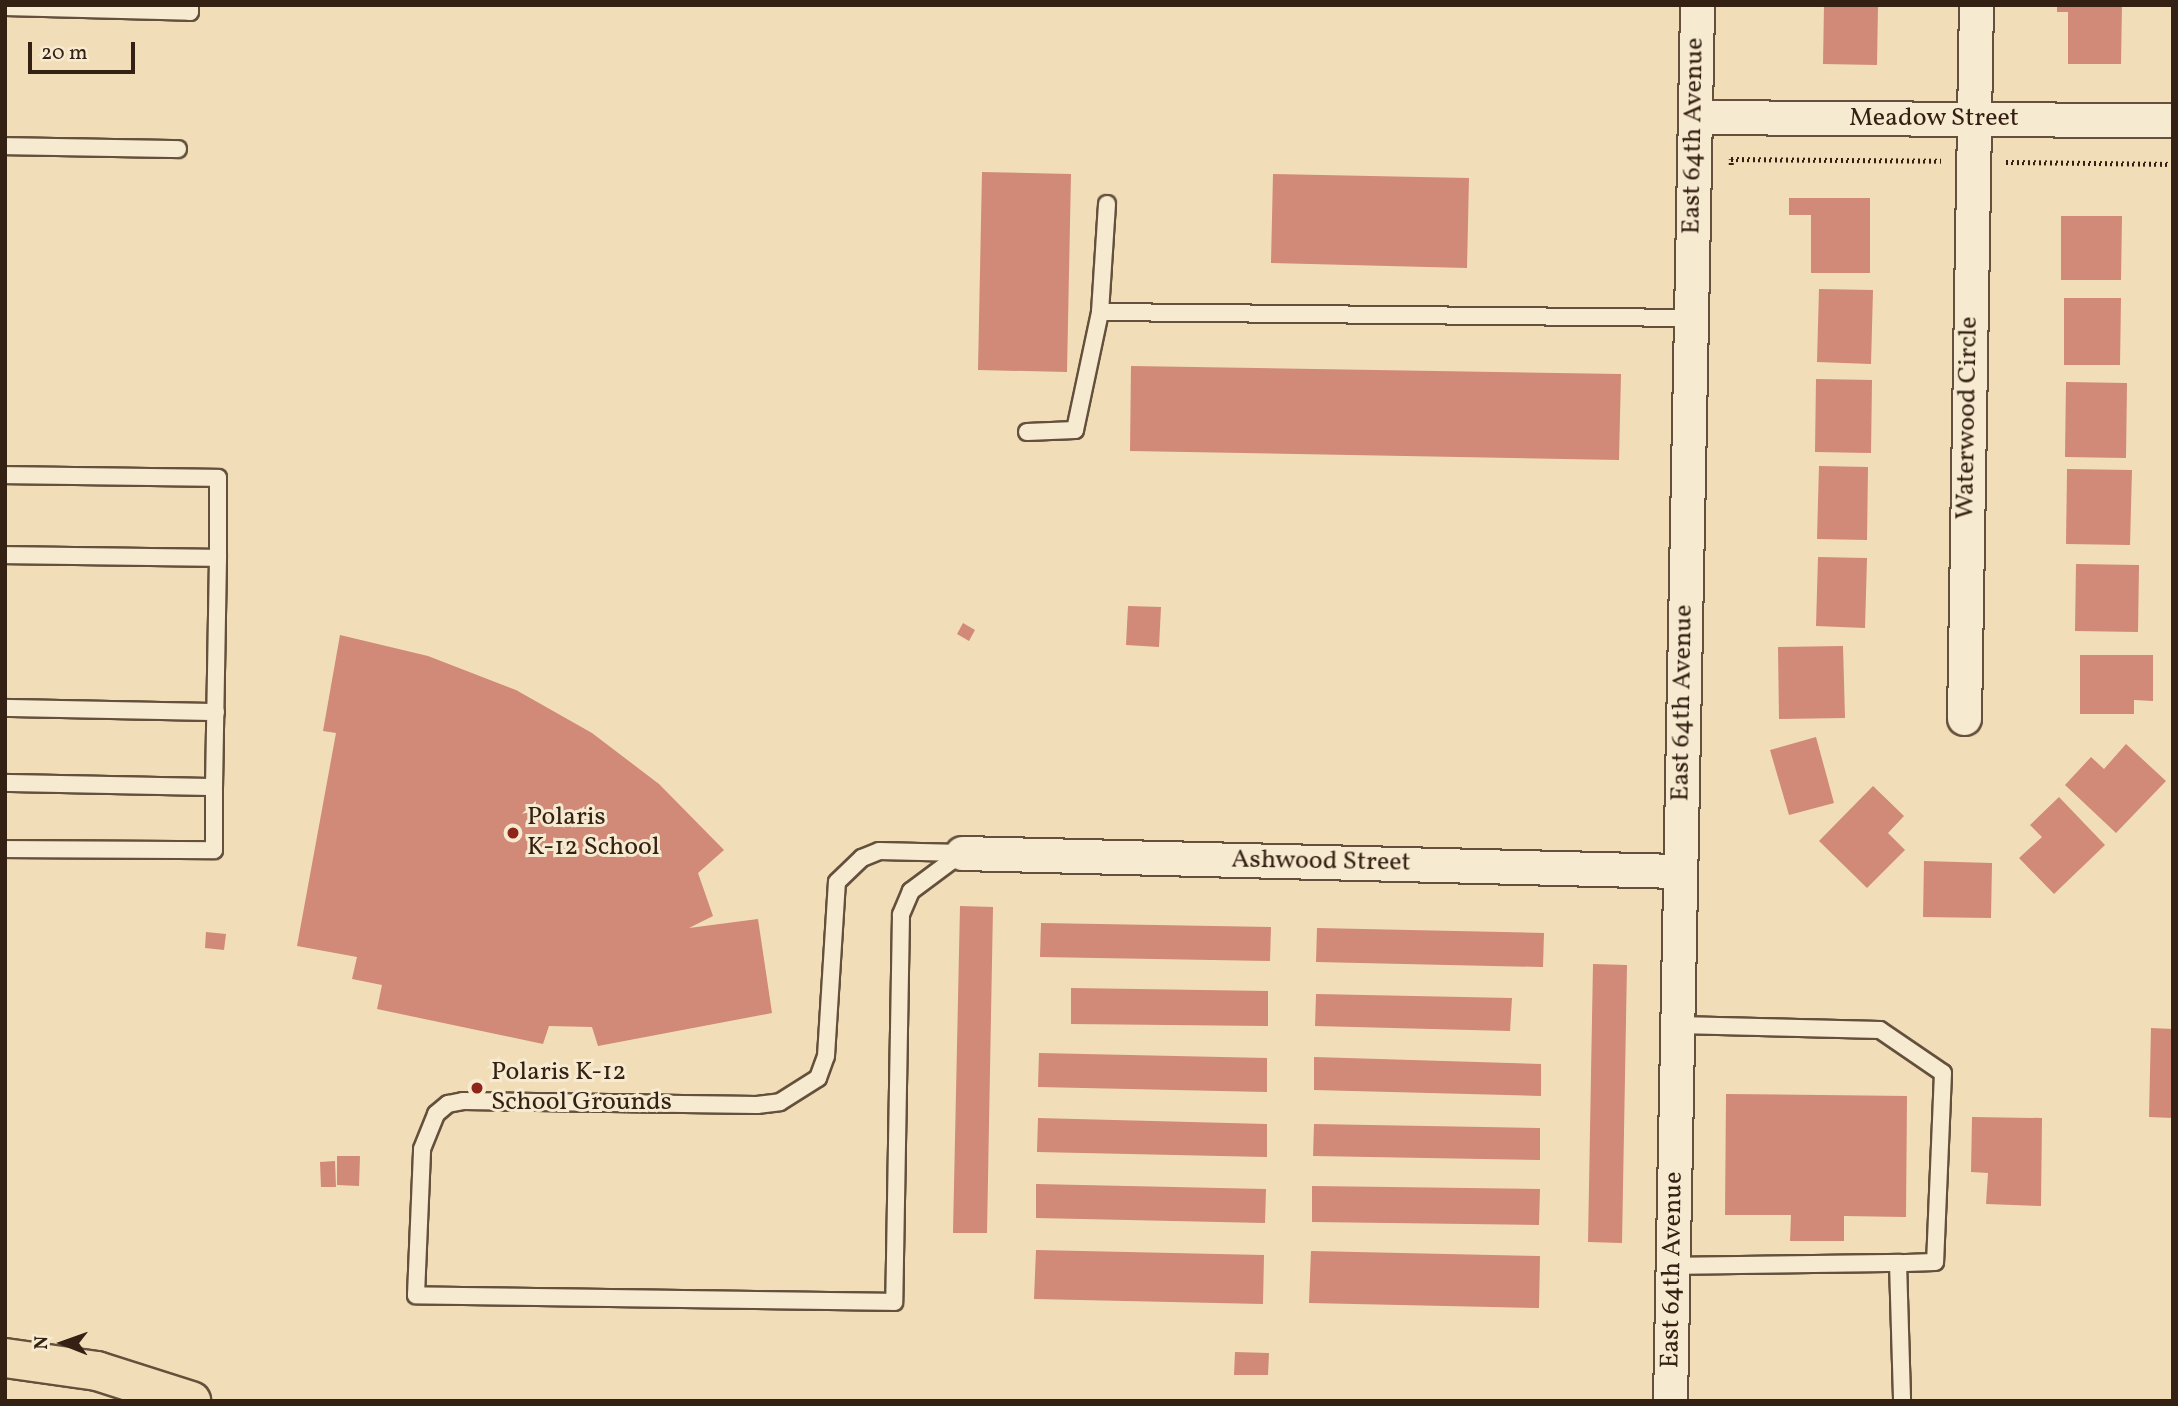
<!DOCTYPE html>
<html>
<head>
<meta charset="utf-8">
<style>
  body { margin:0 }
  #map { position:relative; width:2178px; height:1406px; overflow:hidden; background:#f1deb8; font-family:Vollkorn,serif }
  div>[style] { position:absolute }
  .building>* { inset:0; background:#d18978 }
  .path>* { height:4.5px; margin-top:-2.25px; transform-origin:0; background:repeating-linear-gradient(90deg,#352113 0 2px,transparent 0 5.5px) }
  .roads { filter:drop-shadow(2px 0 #64503c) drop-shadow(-2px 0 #64503c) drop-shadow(0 2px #64503c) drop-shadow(0 -2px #64503c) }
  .service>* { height:16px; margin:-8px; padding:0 8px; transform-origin:8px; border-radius:8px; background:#f6ead1 }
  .minor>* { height:33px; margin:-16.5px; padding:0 16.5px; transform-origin:16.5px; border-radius:16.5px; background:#f6ead1 }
  .primary>* { height:38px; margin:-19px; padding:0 19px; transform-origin:19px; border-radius:19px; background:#f1deb8 }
  .dots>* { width:19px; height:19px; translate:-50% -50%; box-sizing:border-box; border:4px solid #f6ead1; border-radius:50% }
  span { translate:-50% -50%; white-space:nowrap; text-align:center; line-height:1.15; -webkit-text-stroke:6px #f6ead1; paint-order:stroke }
  .street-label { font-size:26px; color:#352113 }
  .poi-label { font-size:26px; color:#352113 }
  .left { translate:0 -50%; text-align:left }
  .frame { position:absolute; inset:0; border:7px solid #352113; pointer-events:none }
  .north { position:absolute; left:28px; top:1308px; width:70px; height:70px; -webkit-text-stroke:5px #f6ead1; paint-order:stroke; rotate:271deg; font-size:19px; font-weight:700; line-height:28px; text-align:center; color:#352113 }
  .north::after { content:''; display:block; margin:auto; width:24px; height:32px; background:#352113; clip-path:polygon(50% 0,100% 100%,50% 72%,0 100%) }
  .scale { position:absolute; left:28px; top:42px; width:107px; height:32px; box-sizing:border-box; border:4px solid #352113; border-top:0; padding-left:9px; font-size:21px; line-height:24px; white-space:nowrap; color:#352113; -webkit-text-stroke:5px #f6ead1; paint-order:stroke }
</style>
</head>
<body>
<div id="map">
  <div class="building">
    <div style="clip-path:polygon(1824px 5px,1878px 5px,1877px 65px,1823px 64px)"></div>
    <div style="clip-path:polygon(2057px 5px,2122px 5px,2121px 64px,2068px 64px,2068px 12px,2057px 12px)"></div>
    <div style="clip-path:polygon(982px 172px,1071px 174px,1067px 372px,978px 370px)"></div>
    <div style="clip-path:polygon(1273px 174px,1469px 178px,1467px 268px,1271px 263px)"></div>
    <div style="clip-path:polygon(1789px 198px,1870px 198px,1870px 273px,1811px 273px,1811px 215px,1789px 215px)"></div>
    <div style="clip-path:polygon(2061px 216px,2122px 216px,2121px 280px,2061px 280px)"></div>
    <div style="clip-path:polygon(1819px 289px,1873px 290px,1871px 364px,1817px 362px)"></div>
    <div style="clip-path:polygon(2064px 298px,2121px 298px,2120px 365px,2064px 365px)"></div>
    <div style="clip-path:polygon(1131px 366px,1621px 374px,1619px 460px,1130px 451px)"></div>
    <div style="clip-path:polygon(1816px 379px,1872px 380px,1871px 453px,1815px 452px)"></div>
    <div style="clip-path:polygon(2066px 382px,2127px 383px,2126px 458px,2065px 457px)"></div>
    <div style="clip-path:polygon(1819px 466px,1868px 467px,1867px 540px,1817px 539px)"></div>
    <div style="clip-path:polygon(2067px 469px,2132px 470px,2130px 545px,2066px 544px)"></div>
    <div style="clip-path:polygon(1818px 557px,1867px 558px,1865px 628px,1816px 626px)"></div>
    <div style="clip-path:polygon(2076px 564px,2139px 565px,2138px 632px,2075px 631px)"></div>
    <div style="clip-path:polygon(1128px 606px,1161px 607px,1159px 647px,1126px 645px)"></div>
    <div style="clip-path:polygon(963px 623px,975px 630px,969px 641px,957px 634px)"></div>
    <div style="clip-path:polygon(340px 635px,428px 656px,516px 690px,592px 733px,659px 784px,724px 850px,698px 873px,713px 916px,689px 928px,758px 919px,772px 1013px,598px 1046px,592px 1027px,549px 1026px,543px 1044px,377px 1009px,382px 985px,352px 979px,357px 957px,297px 946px,336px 733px,323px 731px)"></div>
    <div style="clip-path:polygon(1843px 646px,1845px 718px,1779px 719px,1778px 647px)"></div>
    <div style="clip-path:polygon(2080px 655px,2153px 655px,2153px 701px,2134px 700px,2134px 714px,2080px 714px)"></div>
    <div style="clip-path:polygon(1816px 737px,1834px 803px,1789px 815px,1770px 750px)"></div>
    <div style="clip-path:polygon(2126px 744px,2166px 781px,2116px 833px,2065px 785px,2091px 757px,2104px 769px)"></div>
    <div style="clip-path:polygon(1873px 786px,1904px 816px,1888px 833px,1905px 850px,1867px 888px,1819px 841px)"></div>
    <div style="clip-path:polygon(2059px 797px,2105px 845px,2054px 894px,2019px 858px,2042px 837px,2030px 825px)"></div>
    <div style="clip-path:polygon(1924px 861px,1992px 863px,1991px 918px,1923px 917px)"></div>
    <div style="clip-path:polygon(960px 906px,993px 907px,987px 1233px,953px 1233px)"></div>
    <div style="clip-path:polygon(1041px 923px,1271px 927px,1270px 961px,1040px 957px)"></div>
    <div style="clip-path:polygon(1317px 928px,1544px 933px,1543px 967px,1316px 962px)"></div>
    <div style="clip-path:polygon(206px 932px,226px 934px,224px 950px,205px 948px)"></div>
    <div style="clip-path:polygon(1593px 964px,1627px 965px,1622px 1243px,1588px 1242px)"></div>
    <div style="clip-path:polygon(1071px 988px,1268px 991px,1268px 1026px,1071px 1024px)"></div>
    <div style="clip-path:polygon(1316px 994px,1512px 998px,1510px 1031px,1315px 1026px)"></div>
    <div style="clip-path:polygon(2151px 1028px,2173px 1029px,2173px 1118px,2149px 1117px)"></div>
    <div style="clip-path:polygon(1039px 1053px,1267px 1058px,1267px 1092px,1038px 1087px)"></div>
    <div style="clip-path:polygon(1314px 1057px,1541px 1064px,1541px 1096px,1314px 1090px)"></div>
    <div style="clip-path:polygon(1726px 1094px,1907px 1096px,1906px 1217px,1844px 1216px,1844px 1241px,1790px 1241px,1791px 1215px,1725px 1215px)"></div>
    <div style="clip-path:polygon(1972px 1117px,2042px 1118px,2041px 1206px,1986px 1204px,1988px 1173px,1971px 1172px)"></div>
    <div style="clip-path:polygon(1038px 1118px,1267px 1124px,1267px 1157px,1037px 1152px)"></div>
    <div style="clip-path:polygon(1314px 1124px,1540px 1128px,1540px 1160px,1313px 1156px)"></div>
    <div style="clip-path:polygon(337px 1156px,360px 1156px,359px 1186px,337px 1185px)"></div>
    <div style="clip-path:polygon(335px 1161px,336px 1187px,321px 1187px,320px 1162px)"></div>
    <div style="clip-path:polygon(1036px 1184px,1266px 1189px,1265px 1223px,1036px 1218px)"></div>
    <div style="clip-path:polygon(1312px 1186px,1540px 1189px,1539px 1225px,1312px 1222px)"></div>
    <div style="clip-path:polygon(1036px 1250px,1264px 1255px,1263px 1304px,1034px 1299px)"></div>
    <div style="clip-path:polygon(1311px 1251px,1540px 1256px,1539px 1308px,1309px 1303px)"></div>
    <div style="clip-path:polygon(1235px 1352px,1269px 1353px,1268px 1375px,1234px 1375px)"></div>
  </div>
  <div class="path">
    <div style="left:2006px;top:162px;width:167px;rotate:0.7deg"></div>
    <div style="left:1731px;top:165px;width:6px;rotate:-90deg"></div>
    <div style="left:1731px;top:159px;width:210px;rotate:0.5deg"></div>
  </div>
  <div class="roads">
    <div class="service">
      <div style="left:5px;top:7px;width:185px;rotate:1.5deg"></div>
      <div style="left:190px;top:12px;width:7px;rotate:-90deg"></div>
      <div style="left:5px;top:146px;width:173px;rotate:1deg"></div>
      <div style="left:1107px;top:204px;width:108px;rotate:93.7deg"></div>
      <div style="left:1100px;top:312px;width:591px;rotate:0.58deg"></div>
      <div style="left:1027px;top:432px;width:48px;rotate:-2.4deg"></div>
      <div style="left:1075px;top:430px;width:121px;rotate:-78deg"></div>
      <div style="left:5px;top:475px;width:213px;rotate:0.8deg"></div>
      <div style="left:218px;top:478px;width:80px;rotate:90deg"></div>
      <div style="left:5px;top:555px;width:213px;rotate:0.8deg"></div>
      <div style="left:218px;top:558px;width:229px;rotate:91deg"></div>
      <div style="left:214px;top:787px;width:209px;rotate:-178.9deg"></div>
      <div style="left:5px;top:708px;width:211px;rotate:1.1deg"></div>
      <div style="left:5px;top:849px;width:209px;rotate:0.3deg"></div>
      <div style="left:214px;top:850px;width:63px;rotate:-90deg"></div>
      <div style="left:879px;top:851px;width:83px;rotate:1.4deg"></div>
      <div style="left:962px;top:853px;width:64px;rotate:143.3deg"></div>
      <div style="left:911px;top:891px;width:26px;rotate:113deg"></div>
      <div style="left:901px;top:915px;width:387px;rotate:91deg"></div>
      <div style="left:894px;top:1302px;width:478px;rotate:-179.2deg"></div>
      <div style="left:416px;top:1295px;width:146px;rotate:-87.6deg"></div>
      <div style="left:422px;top:1149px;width:38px;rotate:-68deg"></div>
      <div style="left:436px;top:1114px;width:16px;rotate:-40deg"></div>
      <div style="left:448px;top:1104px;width:15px;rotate:-11deg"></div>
      <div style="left:463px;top:1101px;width:294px;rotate:0.8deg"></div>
      <div style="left:757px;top:1105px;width:23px;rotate:-7deg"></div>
      <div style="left:780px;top:1102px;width:45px;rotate:-32.3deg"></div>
      <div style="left:818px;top:1078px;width:23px;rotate:-70deg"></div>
      <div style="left:826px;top:1056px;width:174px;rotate:-86.4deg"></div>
      <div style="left:837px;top:882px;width:35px;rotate:-44deg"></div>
      <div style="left:862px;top:858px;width:18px;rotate:-22deg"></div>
      <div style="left:1678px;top:1025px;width:202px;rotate:1.4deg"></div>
      <div style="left:1880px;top:1030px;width:76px;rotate:34.3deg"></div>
      <div style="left:1943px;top:1073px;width:189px;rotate:92.4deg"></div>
      <div style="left:1935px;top:1262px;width:37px;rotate:178deg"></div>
      <div style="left:1673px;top:1266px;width:225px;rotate:-0.8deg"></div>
      <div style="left:1898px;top:1263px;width:138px;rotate:88.3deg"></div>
    </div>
    <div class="minor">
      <div style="left:1695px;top:117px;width:478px;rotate:0.4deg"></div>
      <div style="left:1964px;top:718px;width:713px;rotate:-89.04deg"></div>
      <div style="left:962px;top:853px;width:718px;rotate:1.44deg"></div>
      <div style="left:1670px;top:1401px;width:1396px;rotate:-88.89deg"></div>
    </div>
    <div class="primary">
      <div style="left:5px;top:1358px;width:93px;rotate:8deg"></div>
      <div style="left:97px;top:1371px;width:99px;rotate:17.7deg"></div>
    </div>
  </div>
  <div class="dots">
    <div style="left:513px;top:833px;background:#8f2418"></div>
    <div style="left:477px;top:1088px;background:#8f2418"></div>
  </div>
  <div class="street-label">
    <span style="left:1934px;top:119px">Meadow Street</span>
    <span style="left:1694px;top:136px;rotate:-89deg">East 64th Avenue</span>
    <span style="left:1968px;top:418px;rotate:-89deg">Waterwood Circle</span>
    <span style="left:1683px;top:703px;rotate:-89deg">East 64th Avenue</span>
    <span style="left:1321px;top:862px;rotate:1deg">Ashwood Street</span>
    <span style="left:1673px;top:1270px;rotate:-89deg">East 64th Avenue</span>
  </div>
  <div class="poi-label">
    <span class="left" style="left:527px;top:833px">Polaris<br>K-12 School</span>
    <span class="left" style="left:491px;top:1088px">Polaris K-12<br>School Grounds</span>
  </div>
  <div class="frame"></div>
  <div class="north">N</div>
  <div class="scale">20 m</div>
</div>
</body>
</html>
